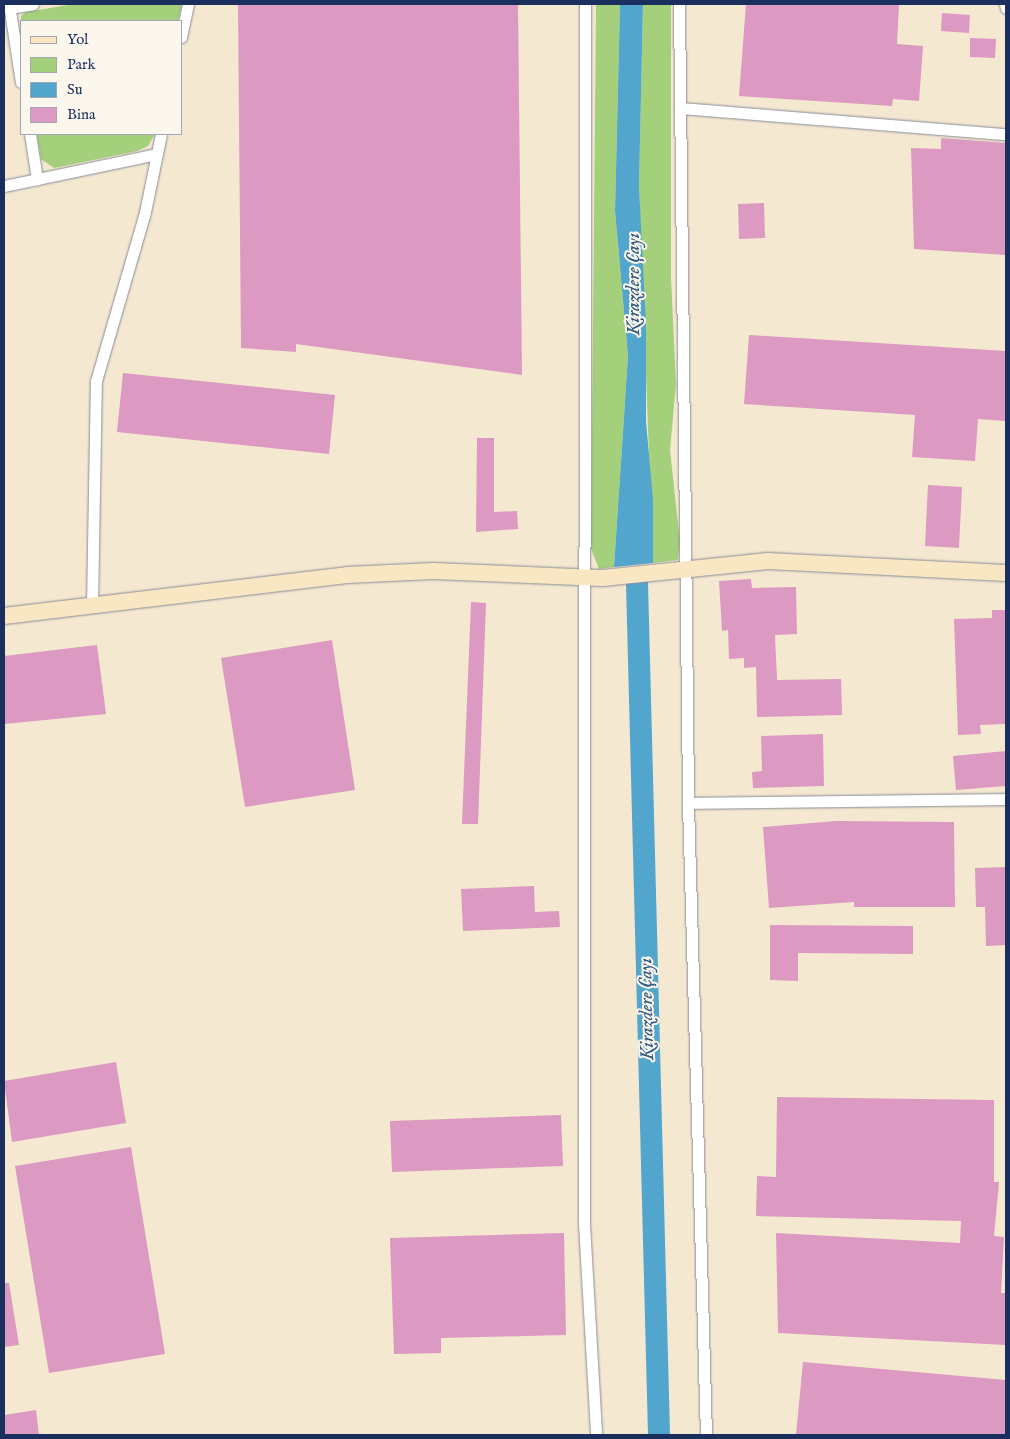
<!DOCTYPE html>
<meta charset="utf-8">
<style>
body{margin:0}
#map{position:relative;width:1010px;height:1439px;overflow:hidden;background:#f5e8d1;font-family:"IM FELL English",serif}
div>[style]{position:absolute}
.green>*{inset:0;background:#a4cf7b}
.water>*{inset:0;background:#52a5cd}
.river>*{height:22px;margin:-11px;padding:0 11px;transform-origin:11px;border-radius:11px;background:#52a5cd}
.building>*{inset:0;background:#dc99c1}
.roads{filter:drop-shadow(0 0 1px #888c98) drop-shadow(0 0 1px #888c98)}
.street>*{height:11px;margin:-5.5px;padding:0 5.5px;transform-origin:5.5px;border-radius:5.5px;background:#fff}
.secondary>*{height:16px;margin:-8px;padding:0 8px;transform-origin:8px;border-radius:8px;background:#f9e7c3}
span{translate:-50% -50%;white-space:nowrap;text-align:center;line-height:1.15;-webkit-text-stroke:4px #fbf7ec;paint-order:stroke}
.water-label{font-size:19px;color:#2e5885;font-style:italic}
.frame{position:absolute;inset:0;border:5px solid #1b2f5e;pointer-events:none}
.legend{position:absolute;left:20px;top:20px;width:162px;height:115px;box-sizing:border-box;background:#fbf7ec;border:1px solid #a1a7b3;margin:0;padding:6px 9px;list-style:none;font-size:15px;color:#1b2f5e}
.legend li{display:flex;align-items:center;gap:10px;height:25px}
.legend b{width:25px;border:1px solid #a1a7b3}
</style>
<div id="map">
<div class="green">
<i style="clip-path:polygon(74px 4px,182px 4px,178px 21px,21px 21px,21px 35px,21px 16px,26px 12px)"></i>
<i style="clip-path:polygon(596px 4px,620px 4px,615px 211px,628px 356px,614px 567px,599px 569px,591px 549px)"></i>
<i style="clip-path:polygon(643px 4px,671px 4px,671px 277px,676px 384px,670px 450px,680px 542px,678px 560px,653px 563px,639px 187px)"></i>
<i style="clip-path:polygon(37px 134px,155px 134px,148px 146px,137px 151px,54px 168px,41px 159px)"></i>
</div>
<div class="water">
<i style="clip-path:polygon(620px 4px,643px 4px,639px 187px,646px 324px,646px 421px,653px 500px,653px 563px,614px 567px,628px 356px,615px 211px)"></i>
</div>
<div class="river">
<i style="left:637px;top:583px;width:852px;rotate:88.52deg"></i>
</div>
<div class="building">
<i style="clip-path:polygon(238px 4px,518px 4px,522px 375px,296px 344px,296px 352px,241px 348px)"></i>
<i style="clip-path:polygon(746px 4px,899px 4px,897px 44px,923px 46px,919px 101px,893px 99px,892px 106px,739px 96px)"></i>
<i style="clip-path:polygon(942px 13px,970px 15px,969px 33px,941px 31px)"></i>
<i style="clip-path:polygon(970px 38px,996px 39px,995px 58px,970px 57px)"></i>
<i style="clip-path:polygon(941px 138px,1006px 143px,1006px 255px,914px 249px,911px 148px,941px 149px)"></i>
<i style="clip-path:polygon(764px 203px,765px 238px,739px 239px,738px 204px)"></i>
<i style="clip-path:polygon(749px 335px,1006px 351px,1006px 421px,978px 419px,975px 461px,912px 457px,915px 415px,744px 404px)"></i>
<i style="clip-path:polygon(123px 373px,335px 395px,329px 454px,117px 432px)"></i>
<i style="clip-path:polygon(477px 438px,494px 438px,494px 512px,517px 511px,518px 529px,476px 532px)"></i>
<i style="clip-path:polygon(928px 485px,962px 487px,959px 548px,925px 546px)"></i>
<i style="clip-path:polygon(751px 579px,752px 588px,796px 587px,797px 634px,775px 635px,777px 680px,841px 679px,842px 715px,757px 717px,756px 667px,744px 668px,744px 658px,729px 659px,728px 630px,722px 631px,719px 581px)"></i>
<i style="clip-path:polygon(471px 602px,486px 603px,478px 824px,462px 824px)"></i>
<i style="clip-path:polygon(992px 610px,1006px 610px,1006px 724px,980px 725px,981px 734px,958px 735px,954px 619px,992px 618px)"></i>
<i style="clip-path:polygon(332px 640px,355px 790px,245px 807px,221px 658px)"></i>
<i style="clip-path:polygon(97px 645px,106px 714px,4px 724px,4px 656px)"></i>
<i style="clip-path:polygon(823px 734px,824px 786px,753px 788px,752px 772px,762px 771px,761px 736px)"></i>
<i style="clip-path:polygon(1006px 751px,1006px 786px,956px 790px,953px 756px)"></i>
<i style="clip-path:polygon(836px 821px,954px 822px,955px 907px,854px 907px,854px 902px,769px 908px,763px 827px)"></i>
<i style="clip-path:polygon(1006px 867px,1006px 945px,986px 946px,985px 907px,976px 907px,975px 868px)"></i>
<i style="clip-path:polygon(534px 886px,535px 912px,559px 911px,560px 927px,463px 931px,461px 889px)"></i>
<i style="clip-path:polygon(770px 925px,913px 926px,913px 954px,798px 953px,798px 981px,770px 980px)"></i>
<i style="clip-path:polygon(116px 1062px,126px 1123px,12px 1142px,4px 1081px)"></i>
<i style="clip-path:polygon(777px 1097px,994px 1100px,994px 1182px,999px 1182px,994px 1236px,1004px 1237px,1001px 1293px,1006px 1293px,1006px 1345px,778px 1333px,776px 1233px,960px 1243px,961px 1221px,756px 1216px,757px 1176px,776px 1177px)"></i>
<i style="clip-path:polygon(561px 1115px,563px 1166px,392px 1172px,390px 1121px)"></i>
<i style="clip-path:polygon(131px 1147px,165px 1354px,49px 1373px,15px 1166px)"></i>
<i style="clip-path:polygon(564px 1233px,566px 1335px,441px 1338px,441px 1353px,394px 1354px,390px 1238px)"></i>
<i style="clip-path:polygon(4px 1283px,9px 1283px,19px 1345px,4px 1347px)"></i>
<i style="clip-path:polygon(803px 1362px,1006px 1380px,1006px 1435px,796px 1435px)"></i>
<i style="clip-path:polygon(36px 1410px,39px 1435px,4px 1435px,4px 1415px)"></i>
</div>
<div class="roads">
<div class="street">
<i style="left:9px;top:4px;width:79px;rotate:81.3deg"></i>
<i style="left:585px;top:4px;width:1220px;rotate:90.05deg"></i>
<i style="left:584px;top:1224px;width:211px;rotate:86.7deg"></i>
<i style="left:679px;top:4px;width:799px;rotate:89.35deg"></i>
<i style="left:688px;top:803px;width:632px;rotate:88.37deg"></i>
<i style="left:1005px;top:4px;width:4px;rotate:76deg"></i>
<i style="left:9px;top:8px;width:24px;rotate:-9deg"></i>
<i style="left:181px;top:37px;width:34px;rotate:-78deg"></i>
<i style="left:680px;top:108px;width:327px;rotate:4.6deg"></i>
<i style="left:30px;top:134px;width:46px;rotate:81.2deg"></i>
<i style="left:4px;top:186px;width:156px;rotate:-11.8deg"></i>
<i style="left:92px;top:605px;width:224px;rotate:-89deg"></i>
<i style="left:96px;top:381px;width:176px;rotate:-73.8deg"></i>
<i style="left:145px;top:212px;width:80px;rotate:-78.4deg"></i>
<i style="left:688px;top:803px;width:318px;rotate:-0.7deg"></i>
</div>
<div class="secondary">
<i style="left:4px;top:616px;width:345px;rotate:-6.8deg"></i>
<i style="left:347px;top:575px;width:86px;rotate:-2.7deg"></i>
<i style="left:433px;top:571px;width:170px;rotate:2.4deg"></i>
<i style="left:603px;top:578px;width:166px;rotate:-5.9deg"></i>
<i style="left:768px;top:561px;width:238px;rotate:2.9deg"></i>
</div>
</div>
<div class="water-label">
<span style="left:635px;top:284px;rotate:-90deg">Kirazdere Çayı</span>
<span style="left:648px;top:1009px;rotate:-91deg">Kirazdere Çayı</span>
</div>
<div class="frame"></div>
<ul class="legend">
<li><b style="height:6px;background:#f9e7c3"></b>Yol</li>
<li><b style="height:14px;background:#a4cf7b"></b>Park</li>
<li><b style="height:14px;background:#52a5cd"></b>Su</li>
<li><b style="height:14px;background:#dc99c1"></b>Bina</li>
</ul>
</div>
